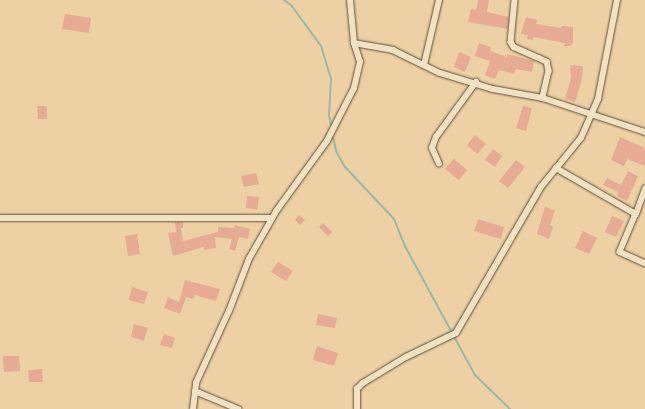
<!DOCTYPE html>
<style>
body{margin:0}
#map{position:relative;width:645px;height:409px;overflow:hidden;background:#edd1a4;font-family:"Libre Caslon Text",serif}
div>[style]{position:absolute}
.stream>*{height:2px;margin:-1px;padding:0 1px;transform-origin:1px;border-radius:1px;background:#99b7a9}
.building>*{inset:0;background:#e6ab92}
.roads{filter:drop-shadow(0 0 1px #5f4d3d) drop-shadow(0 0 1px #5f4d3d)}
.street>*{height:5.5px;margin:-2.75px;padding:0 2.75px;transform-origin:2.75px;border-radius:2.75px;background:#f3e1c4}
span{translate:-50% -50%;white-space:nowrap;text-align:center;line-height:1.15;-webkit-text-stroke:4px #f3e1c4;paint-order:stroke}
</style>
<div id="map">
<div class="stream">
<i style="left:284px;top:0;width:9px;rotate:36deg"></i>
<i style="left:291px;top:5px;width:51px;rotate:53.8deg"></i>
<i style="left:321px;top:46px;width:34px;rotate:73deg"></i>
<i style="left:331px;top:78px;width:38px;rotate:93deg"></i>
<i style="left:329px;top:116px;width:12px;rotate:76deg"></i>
<i style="left:332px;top:133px;width:18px;rotate:77deg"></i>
<i style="left:336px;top:151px;width:18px;rotate:61deg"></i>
<i style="left:345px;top:167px;width:71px;rotate:46.7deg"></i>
<i style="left:394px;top:219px;width:31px;rotate:68deg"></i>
<i style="left:406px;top:248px;width:145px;rotate:61.5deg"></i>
<i style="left:475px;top:375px;width:49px;rotate:44.2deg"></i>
</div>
<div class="building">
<i style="clip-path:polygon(478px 0,489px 0,487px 12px,509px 17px,508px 29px,468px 22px,471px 9px,476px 10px)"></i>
<i style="clip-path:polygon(65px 14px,91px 18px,89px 33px,62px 29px)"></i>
<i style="clip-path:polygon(526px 17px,537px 20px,536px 24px,561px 28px,561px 26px,573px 27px,573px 43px,570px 46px,564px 46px,565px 43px,533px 37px,533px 40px,527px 39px,528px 35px,521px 34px)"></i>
<i style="clip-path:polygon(479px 43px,491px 47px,490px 51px,507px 57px,507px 54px,534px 61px,532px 72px,516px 69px,514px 74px,499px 70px,495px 79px,485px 75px,490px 61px,475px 56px)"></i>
<i style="clip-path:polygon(459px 52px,471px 57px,465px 72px,454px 67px)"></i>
<i style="clip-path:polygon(570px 65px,583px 66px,582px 79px,575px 102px,565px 99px,571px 78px)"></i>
<i style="clip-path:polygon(37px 106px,47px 106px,47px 119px,38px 119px)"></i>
<i style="clip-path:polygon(523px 106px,532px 108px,526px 131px,516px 128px)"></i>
<i style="clip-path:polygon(475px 135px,486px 144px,477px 154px,467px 145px)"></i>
<i style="clip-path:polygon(620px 137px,645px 148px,645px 166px,627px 159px,624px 166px,611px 160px)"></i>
<i style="clip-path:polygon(493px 149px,502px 156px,495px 167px,485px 160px)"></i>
<i style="clip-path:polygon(454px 159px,467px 170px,459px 180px,445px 169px)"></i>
<i style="clip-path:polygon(516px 160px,525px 167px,508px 188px,499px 181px)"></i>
<i style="clip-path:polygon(628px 171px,638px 176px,627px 201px,617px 196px,618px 192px,603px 185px,607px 178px,621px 185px)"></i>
<i style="clip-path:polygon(256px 173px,259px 184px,244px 187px,241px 176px)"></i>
<i style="clip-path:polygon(247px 196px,259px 197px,257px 210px,246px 208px)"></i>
<i style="clip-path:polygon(545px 207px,555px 210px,550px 225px,553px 227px,549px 239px,537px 234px)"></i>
<i style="clip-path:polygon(299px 215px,305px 220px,300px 225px,295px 220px)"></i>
<i style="clip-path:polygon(612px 216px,624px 221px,616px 237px,605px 232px)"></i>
<i style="clip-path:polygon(478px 219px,504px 227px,501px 239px,474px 231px)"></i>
<i style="clip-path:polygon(175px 222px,183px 222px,183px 228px,181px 228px,183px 241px,218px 232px,218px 227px,234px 228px,235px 225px,250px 229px,248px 239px,239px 237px,235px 251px,229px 249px,232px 239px,215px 237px,216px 248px,204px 250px,204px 247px,173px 256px,168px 233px,176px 232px)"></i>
<i style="clip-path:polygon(323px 223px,332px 232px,328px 236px,319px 227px)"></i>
<i style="clip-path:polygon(583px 231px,597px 238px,589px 254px,575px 248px)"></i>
<i style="clip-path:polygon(137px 234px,140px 254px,128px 256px,125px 236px)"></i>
<i style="clip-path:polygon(278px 262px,293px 271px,286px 281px,271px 272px)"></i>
<i style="clip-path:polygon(185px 280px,220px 289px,216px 301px,195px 295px,193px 299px,186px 297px,180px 314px,164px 308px,168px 297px,179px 302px)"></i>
<i style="clip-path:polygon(132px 287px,148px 292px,144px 304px,129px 300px)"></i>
<i style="clip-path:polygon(318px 314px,337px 318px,335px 328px,316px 325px)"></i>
<i style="clip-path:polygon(134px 324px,148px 328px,144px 341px,131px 337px)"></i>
<i style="clip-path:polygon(164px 334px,175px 338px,172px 348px,160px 345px)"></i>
<i style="clip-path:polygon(317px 346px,338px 353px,334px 366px,313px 360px)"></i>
<i style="clip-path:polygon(3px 356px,19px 356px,20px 371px,4px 372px)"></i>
<i style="clip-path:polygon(42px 369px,43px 382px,29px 382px,28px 370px)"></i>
</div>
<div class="roads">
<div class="street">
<i style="left:515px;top:0;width:42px;rotate:95.4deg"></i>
<i style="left:511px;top:42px;width:6px;rotate:59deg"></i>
<i style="left:514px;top:47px;width:36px;rotate:24deg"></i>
<i style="left:547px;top:62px;width:9px;rotate:77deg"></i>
<i style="left:549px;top:71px;width:28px;rotate:103deg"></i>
<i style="left:354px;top:43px;width:40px;rotate:10deg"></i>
<i style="left:393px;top:50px;width:52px;rotate:26.1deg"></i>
<i style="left:440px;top:73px;width:55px;rotate:16.8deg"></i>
<i style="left:493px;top:89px;width:51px;rotate:10.2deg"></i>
<i style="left:543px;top:98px;width:108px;rotate:18.4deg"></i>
<i style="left:424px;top:65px;width:67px;rotate:-77deg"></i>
<i style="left:439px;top:164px;width:17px;rotate:-114deg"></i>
<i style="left:432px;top:148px;width:12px;rotate:-70deg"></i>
<i style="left:436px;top:137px;width:68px;rotate:-54deg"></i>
<i style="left:556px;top:168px;width:92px;rotate:29.9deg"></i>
<i style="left:636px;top:214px;width:41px;rotate:112.8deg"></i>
<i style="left:620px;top:252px;width:27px;rotate:24deg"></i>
<i style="left:636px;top:214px;width:27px;rotate:-70deg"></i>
<i style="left:0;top:218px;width:272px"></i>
<i style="left:195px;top:391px;width:47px;rotate:22.7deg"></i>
<i style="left:193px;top:409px;width:26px;rotate:-83deg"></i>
<i style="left:196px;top:383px;width:79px;rotate:-65.4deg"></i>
<i style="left:229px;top:311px;width:56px;rotate:-69deg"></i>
<i style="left:249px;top:259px;width:56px;rotate:-60.3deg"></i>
<i style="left:277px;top:210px;width:85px;rotate:-54.1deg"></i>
<i style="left:327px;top:141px;width:59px;rotate:-63deg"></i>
<i style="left:354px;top:88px;width:27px;rotate:-77deg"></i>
<i style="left:360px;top:62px;width:20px;rotate:-108deg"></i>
<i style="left:354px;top:43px;width:43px;rotate:-95.3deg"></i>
<i style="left:357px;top:409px;width:20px;rotate:-90deg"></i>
<i style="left:357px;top:389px;width:8px;rotate:-45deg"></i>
<i style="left:363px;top:383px;width:50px;rotate:-31.2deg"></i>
<i style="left:406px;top:357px;width:55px;rotate:-25.6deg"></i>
<i style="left:456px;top:333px;width:169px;rotate:-59.8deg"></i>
<i style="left:541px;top:187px;width:63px;rotate:-50.8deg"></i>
<i style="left:581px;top:138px;width:43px;rotate:-66.4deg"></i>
<i style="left:598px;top:99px;width:101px;rotate:-79.1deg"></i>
</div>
</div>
</div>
